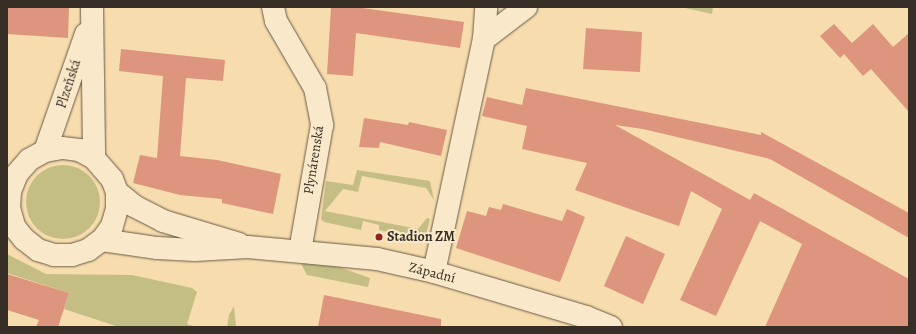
<!DOCTYPE html>
<meta charset="utf-8">
<style>
body{margin:0}
#map{position:relative;width:916px;height:334px;overflow:hidden;background:#f7dcad;font-family:Alegreya,serif}
div>[style]{position:absolute}
.green>*{inset:0;background:#c5be84}
.round{border-radius:50%}
.building>*{inset:0;background:#dd957e}
.roads{filter:drop-shadow(0 0 1px #675a47) drop-shadow(0 0 1px #675a47)}
.minor>*{height:22px;margin:-11px;padding:0 11px;transform-origin:11px;border-radius:11px;background:#fae8ca}
.dots>*{width:11px;height:11px;translate:-50% -50%;box-sizing:border-box;border:2px solid #fae8ca;border-radius:50%}
span{translate:-50% -50%;white-space:nowrap;text-align:center;line-height:1.15;-webkit-text-stroke:4px #fae8ca;paint-order:stroke}
.street-label{font-size:14px;color:#372f25}
.poi-label{font-size:14px;color:#372f25;font-weight:700}
.left{translate:0 -50%;text-align:left}
.frame{position:absolute;inset:0;border:8px solid #372f25;pointer-events:none}
</style>
<div id="map">
<div class="green">
<i style="clip-path:polygon(681px 7px,713px 7px,712px 14px)"></i>
<i class="round" style="left:26px;top:165px;width:74px;height:74px"></i>
<i style="clip-path:polygon(357px 170px,430px 181px,434px 200px,426px 188px,362px 176px,358px 192px,343px 189px,325px 211px,418px 229px,427px 218px,430px 219px,425px 238px,421px 240px,379px 230px,379px 225px,363px 221px,361px 230px,324px 222px,321px 219px,326px 181px,353px 185px)"></i>
<i style="clip-path:polygon(7px 254px,46px 274px,132px 275px,192px 288px,197px 292px,187px 324px,196px 327px,119px 327px,64px 309px,69px 293px,7px 273px)"></i>
<i style="clip-path:polygon(300px 262px,336px 266px,370px 278px,368px 287px,307px 275px)"></i>
<i style="clip-path:polygon(234px 306px,236px 327px,227px 327px,229px 315px)"></i>
</div>
<div class="building">
<i style="clip-path:polygon(7px 7px,69px 7px,68px 38px,7px 34px)"></i>
<i style="clip-path:polygon(331px 7px,355px 7px,464px 22px,460px 48px,356px 33px,353px 76px,327px 74px)"></i>
<i style="clip-path:polygon(834px 24px,852px 43px,873px 24px,893px 47px,909px 33px,909px 112px,871px 69px,863px 76px,844px 54px,840px 58px,820px 36px)"></i>
<i style="clip-path:polygon(586px 28px,642px 32px,640px 72px,583px 69px)"></i>
<i style="clip-path:polygon(121px 49px,225px 60px,223px 81px,186px 78px,180px 156px,217px 160px,281px 174px,273px 214px,222px 203px,222px 199px,180px 195px,133px 183px,140px 155px,157px 158px,163px 76px,119px 71px)"></i>
<i style="clip-path:polygon(526px 88px,761px 135px,761px 132px,909px 213px,909px 238px,770px 159px,643px 129px,615px 125px,750px 200px,754px 193px,909px 279px,909px 327px,765px 327px,802px 244px,760px 221px,716px 316px,680px 300px,722px 209px,691px 191px,679px 226px,575px 190px,587px 163px,522px 149px,527px 126px,482px 116px,487px 97px,522px 105px)"></i>
<i style="clip-path:polygon(364px 118px,408px 125px,409px 122px,447px 130px,441px 156px,380px 142px,379px 148px,359px 147px)"></i>
<i style="clip-path:polygon(503px 204px,562px 221px,567px 209px,585px 217px,560px 282px,456px 248px,467px 211px,486px 216px,489px 207px,501px 210px)"></i>
<i style="clip-path:polygon(626px 236px,665px 254px,643px 304px,604px 286px)"></i>
<i style="clip-path:polygon(7px 274px,69px 293px,58px 327px,36px 327px,39px 320px,7px 310px)"></i>
<i style="clip-path:polygon(324px 295px,441px 319px,441px 327px,318px 327px)"></i>
</div>
<div class="roads">
<div class="minor">
<i style="left:92px;top:7px;width:151px;rotate:89.2deg"></i>
<i style="left:273px;top:7px;width:14px;rotate:78deg"></i>
<i style="left:276px;top:21px;width:78px;rotate:59.8deg"></i>
<i style="left:315px;top:88px;width:38px;rotate:79deg"></i>
<i style="left:322px;top:125px;width:128px;rotate:99.9deg"></i>
<i style="left:484px;top:39px;width:53px;rotate:-37.3deg"></i>
<i style="left:45px;top:151px;width:124px;rotate:-70.7deg"></i>
<i style="left:117px;top:192px;width:22px;rotate:39deg"></i>
<i style="left:134px;top:206px;width:33px;rotate:27deg"></i>
<i style="left:163px;top:221px;width:79px;rotate:16.8deg"></i>
<i style="left:7px;top:218px;width:27px;rotate:51deg"></i>
<i style="left:24px;top:239px;width:18px;rotate:38deg"></i>
<i style="left:38px;top:250px;width:17px;rotate:17deg"></i>
<i style="left:54px;top:255px;width:18px"></i>
<i style="left:72px;top:255px;width:17px;rotate:-17deg"></i>
<i style="left:88px;top:250px;width:17px;rotate:-36deg"></i>
<i style="left:102px;top:240px;width:17px;rotate:-54deg"></i>
<i style="left:112px;top:226px;width:18px;rotate:-74deg"></i>
<i style="left:117px;top:209px;width:17px;rotate:-90deg"></i>
<i style="left:117px;top:192px;width:14px;rotate:-111deg"></i>
<i style="left:112px;top:179px;width:28px;rotate:-131deg"></i>
<i style="left:94px;top:158px;width:17px;rotate:-152deg"></i>
<i style="left:79px;top:150px;width:17px;rotate:-173deg"></i>
<i style="left:62px;top:148px;width:17px;rotate:170deg"></i>
<i style="left:45px;top:151px;width:18px;rotate:151deg"></i>
<i style="left:29px;top:160px;width:18px;rotate:131deg"></i>
<i style="left:17px;top:174px;width:18px;rotate:112deg"></i>
<i style="left:10px;top:191px;width:17px;rotate:93deg"></i>
<i style="left:9px;top:208px;width:18px;rotate:74deg"></i>
<i style="left:102px;top:240px;width:56px;rotate:8.3deg"></i>
<i style="left:157px;top:248px;width:38px;rotate:3deg"></i>
<i style="left:195px;top:250px;width:53px;rotate:-3.2deg"></i>
<i style="left:248px;top:247px;width:130px;rotate:5.3deg"></i>
<i style="left:377px;top:259px;width:58px;rotate:12.8deg"></i>
<i style="left:434px;top:272px;width:159px;rotate:16.5deg"></i>
<i style="left:586px;top:317px;width:27px;rotate:22deg"></i>
<i style="left:434px;top:272px;width:238px;rotate:-77.9deg"></i>
<i style="left:484px;top:39px;width:32px;rotate:-86deg"></i>
</div>
</div>
<div class="dots">
<i style="left:379px;top:237px;background:#8f2418"></i>
</div>
<div class="street-label">
<span style="left:69px;top:84px;rotate:-72deg">Plzeňská</span>
<span style="left:314px;top:160px;rotate:-81deg">Plynárenská</span>
<span style="left:432px;top:273px;rotate:14deg">Západní</span>
</div>
<div class="poi-label">
<span class="left" style="left:387px;top:237px">Stadion ZM</span>
</div>
<div class="frame"></div>
</div>
